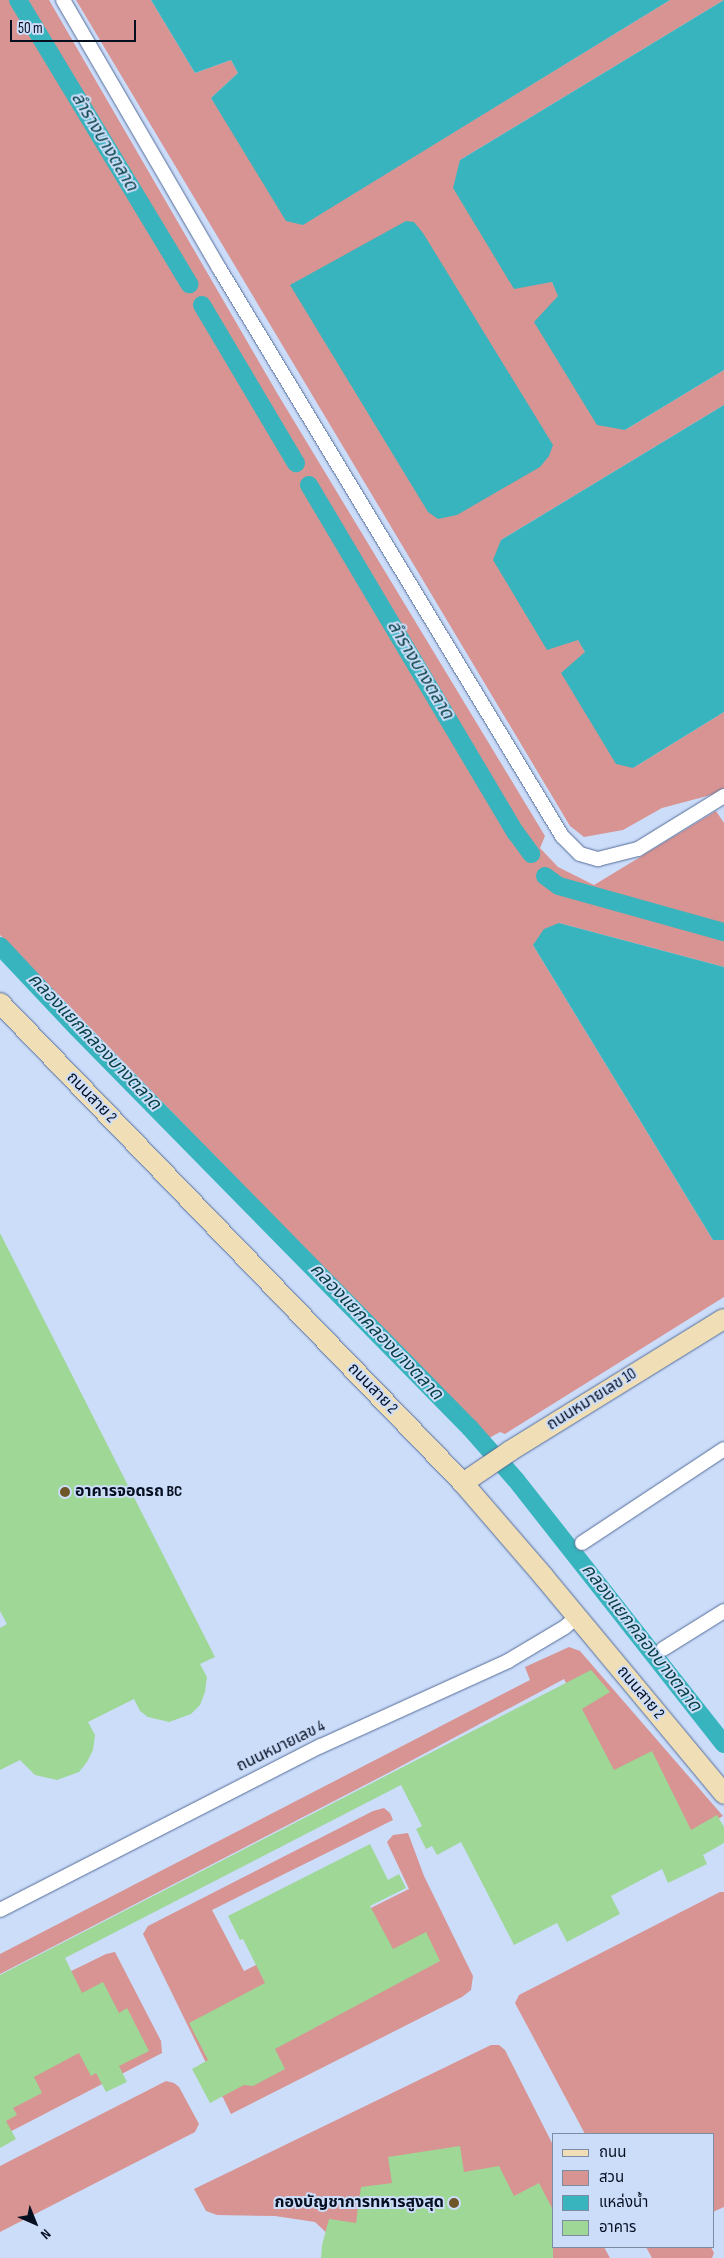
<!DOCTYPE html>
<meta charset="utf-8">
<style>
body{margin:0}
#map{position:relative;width:724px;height:2258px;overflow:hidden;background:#ccddfa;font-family:"Sofia Sans Condensed","Noto Sans Thai",sans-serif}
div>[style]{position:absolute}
.green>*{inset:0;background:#d89492}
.water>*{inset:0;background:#37b4bd}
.canal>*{height:18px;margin:-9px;padding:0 9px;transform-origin:9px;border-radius:9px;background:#37b4bd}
.building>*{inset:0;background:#9ed796}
.roads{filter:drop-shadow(0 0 1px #546c97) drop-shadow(0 0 1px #546c97)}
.street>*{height:14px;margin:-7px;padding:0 7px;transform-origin:7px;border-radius:7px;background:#fff}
.secondary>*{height:20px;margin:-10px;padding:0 10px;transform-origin:10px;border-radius:10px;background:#f0dfb6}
.dots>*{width:14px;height:14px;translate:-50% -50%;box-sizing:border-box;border:2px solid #ccddfa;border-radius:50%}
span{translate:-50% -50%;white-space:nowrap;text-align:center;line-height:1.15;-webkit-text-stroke:4px #ccddfa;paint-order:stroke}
.street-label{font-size:16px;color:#060f20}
.poi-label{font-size:16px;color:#060f20;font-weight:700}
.left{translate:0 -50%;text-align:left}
.right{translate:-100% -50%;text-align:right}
.water-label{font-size:18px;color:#074144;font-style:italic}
.legend{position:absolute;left:552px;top:2133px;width:162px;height:115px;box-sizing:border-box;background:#ccddfa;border:1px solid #7d8ba3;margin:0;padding:6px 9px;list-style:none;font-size:15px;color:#060f20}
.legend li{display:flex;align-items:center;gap:10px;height:25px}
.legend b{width:25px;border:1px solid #7d8ba3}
.north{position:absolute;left:10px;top:2198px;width:50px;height:50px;-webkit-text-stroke:4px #ccddfa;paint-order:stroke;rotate:136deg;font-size:14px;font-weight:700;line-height:20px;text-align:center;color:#060f20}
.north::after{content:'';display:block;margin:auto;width:18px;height:22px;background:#060f20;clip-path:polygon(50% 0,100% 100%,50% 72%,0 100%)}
.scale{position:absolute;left:10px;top:20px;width:126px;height:22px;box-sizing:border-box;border:2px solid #060f20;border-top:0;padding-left:6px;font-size:15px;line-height:18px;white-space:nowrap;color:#060f20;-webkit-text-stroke:4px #ccddfa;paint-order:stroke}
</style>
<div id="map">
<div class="green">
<i style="clip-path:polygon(0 0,49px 0,277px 393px,545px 836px,540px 848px,558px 867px,594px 885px,716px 811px,724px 823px,724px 967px,559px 923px,533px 945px,713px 1240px,724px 1240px,724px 1297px,505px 1434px,500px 1432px,489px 1438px,0 935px)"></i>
<i style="clip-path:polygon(76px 0,151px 0,195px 73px,231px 60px,238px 73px,211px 98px,302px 225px,670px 0,724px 0,460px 160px,552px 282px,625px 430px,724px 370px,724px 405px,501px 540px,547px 649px,578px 639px,585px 652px,633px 768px,724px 712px,724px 788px,711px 795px,662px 808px,623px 830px,584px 837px,570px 826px)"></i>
<i style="clip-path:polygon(569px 1647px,580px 1651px,723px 1816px,687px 1836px,612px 1774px,564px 1679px,390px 1772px,0 1974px,0 1954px,530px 1680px,525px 1667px)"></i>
<i style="clip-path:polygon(384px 1808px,390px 1813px,393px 1820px,212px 1910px,244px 1971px,409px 1889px,387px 1842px,393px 1835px,408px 1833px,424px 1876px,473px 1976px,471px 1990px,462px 1997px,231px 2114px,143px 1934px,148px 1926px,373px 1811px)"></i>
<i style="clip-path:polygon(720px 1892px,724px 1892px,724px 2207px,713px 2212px,713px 2134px,585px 2134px,515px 2003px,519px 1995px)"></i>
<i style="clip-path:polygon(115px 1952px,161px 2041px,162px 2053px,0 2137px,0 2006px,106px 1954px)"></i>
<i style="clip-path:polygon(491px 2045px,499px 2045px,505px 2050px,553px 2145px,553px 2247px,604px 2247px,610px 2258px,353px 2258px,315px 2222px,275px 2216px,217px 2215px,206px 2211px,194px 2189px)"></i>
<i style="clip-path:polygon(166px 2081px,174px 2083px,179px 2087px,199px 2124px,195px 2132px,0 2232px,0 2166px)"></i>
<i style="clip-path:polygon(646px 2247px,711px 2247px,714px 2253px,712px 2258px,652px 2258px)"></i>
</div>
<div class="water">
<i style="clip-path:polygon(151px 0,670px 0,303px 225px,286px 221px,211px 98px,238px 73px,231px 60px,195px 73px)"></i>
<i style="clip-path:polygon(724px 0,724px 370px,625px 430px,597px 425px,534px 322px,558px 296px,552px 282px,514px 289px,453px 188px,460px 160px)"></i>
<i style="clip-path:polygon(406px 221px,414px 222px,423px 233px,553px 445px,549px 456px,540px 467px,457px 515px,438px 519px,428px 512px,290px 285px)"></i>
<i style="clip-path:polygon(724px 405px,724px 712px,633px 768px,616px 764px,561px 673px,585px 652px,578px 640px,547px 650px,493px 560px,501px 540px)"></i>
<i style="clip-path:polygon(559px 923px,724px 967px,724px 1240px,713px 1240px,533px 945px,544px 929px)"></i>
</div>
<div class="canal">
<i style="left:18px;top:0;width:332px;rotate:58.9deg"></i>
<i style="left:202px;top:305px;width:184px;rotate:59.3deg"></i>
<i style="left:309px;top:485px;width:405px;rotate:59.3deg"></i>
<i style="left:516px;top:833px;width:26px;rotate:54deg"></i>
<i style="left:545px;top:876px;width:17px;rotate:36deg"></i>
<i style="left:559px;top:886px;width:171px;rotate:15.6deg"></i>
<i style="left:0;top:946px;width:112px;rotate:46.8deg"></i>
<i style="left:77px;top:1028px;width:561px;rotate:45.51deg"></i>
<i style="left:470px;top:1428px;width:69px;rotate:48.5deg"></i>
<i style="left:516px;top:1480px;width:336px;rotate:51.8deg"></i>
</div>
<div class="building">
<i style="clip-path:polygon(0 1233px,215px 1657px,200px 1664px,207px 1677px,205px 1692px,200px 1705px,191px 1714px,169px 1722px,148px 1717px,140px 1711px,134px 1699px,88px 1722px,95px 1735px,93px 1750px,87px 1762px,79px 1772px,57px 1780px,35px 1775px,20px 1760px,0 1770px,0 1628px,7px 1624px,0 1611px)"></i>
<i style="clip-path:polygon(591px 1670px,610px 1692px,582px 1709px,614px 1770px,652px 1751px,691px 1830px,717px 1815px,724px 1827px,724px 1843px,703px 1855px,707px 1864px,668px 1883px,662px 1869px,611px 1896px,620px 1914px,567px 1942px,557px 1923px,514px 1945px,461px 1842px,437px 1855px,432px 1846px,426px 1849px,416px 1829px,422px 1826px,401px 1785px,65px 1958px,82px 1993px,103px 1982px,119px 2013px,127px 2008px,149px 2051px,119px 2066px,127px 2082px,106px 2092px,96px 2073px,91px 2076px,79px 2053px,34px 2077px,42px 2093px,13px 2108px,17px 2115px,6px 2121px,16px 2139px,0 2148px,0 1975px)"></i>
<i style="clip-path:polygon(370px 1844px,388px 1880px,399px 1874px,406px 1888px,370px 1906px,393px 1949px,426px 1932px,440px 1961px,275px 2049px,285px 2069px,253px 2086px,244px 2085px,210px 2103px,192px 2069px,208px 2060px,189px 2023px,265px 1983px,243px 1939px,240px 1940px,228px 1916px)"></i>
<i style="clip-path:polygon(460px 2146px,464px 2172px,499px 2166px,514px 2196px,539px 2183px,553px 2210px,553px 2258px,321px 2258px,322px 2245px,329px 2219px,356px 2223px,361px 2187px,392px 2183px,388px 2157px)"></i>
</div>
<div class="roads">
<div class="street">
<i style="left:63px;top:0;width:310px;rotate:59.8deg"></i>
<i style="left:219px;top:268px;width:664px;rotate:58.87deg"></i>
<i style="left:562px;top:836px;width:25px;rotate:45deg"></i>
<i style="left:580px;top:854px;width:19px;rotate:16deg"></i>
<i style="left:598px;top:859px;width:41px;rotate:-14deg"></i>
<i style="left:638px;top:849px;width:101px;rotate:-31.6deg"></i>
<i style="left:582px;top:1543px;width:170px;rotate:-33.5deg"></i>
<i style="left:663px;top:1649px;width:72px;rotate:-31.9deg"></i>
<i style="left:0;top:1910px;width:360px;rotate:-27.1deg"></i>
<i style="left:321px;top:1746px;width:205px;rotate:-24.4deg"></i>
<i style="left:508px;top:1661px;width:66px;rotate:-30.8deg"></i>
<i style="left:565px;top:1627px;width:16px;rotate:-40deg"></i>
</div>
<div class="secondary">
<i style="left:0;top:1003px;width:667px;rotate:46.03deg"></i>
<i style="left:463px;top:1483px;width:124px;rotate:49.2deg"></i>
<i style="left:544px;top:1577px;width:282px;rotate:50.3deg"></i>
<i style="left:463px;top:1483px;width:57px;rotate:-34.2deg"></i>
<i style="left:510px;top:1451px;width:251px;rotate:-31.7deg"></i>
</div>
</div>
<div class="dots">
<i style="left:65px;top:1492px;background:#6f5627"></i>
<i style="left:454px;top:2203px;background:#6f5627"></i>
</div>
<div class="street-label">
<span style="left:91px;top:1098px;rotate:46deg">ถนนสาย 2</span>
<span style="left:372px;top:1389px;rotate:46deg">ถนนสาย 2</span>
<span style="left:592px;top:1400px;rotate:-32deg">ถนนหมายเลข 10</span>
<span style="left:640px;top:1693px;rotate:50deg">ถนนสาย 2</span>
<span style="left:281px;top:1747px;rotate:-26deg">ถนนหมายเลข 4</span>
</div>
<div class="poi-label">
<span class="left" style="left:75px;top:1492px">อาคารจอดรถ BC</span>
<span class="right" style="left:444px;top:2203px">กองบัญชาการทหารสูงสุด</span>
</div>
<div class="water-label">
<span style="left:104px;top:142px;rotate:59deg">ลำรางบางตลาด</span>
<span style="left:420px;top:670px;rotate:59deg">ลำรางบางตลาด</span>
<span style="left:94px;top:1042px;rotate:46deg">คลองแยกคลองบางตลาด</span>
<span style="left:376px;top:1332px;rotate:46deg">คลองแยกคลองบางตลาด</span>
<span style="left:641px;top:1638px;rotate:52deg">คลองแยกคลองบางตลาด</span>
</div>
<ul class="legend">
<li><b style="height:6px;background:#f0dfb6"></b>ถนน</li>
<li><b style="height:14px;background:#d89492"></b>สวน</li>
<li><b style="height:14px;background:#37b4bd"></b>แหล่งน้ำ</li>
<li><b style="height:14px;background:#9ed796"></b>อาคาร</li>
</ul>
<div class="north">N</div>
<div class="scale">50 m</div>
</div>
